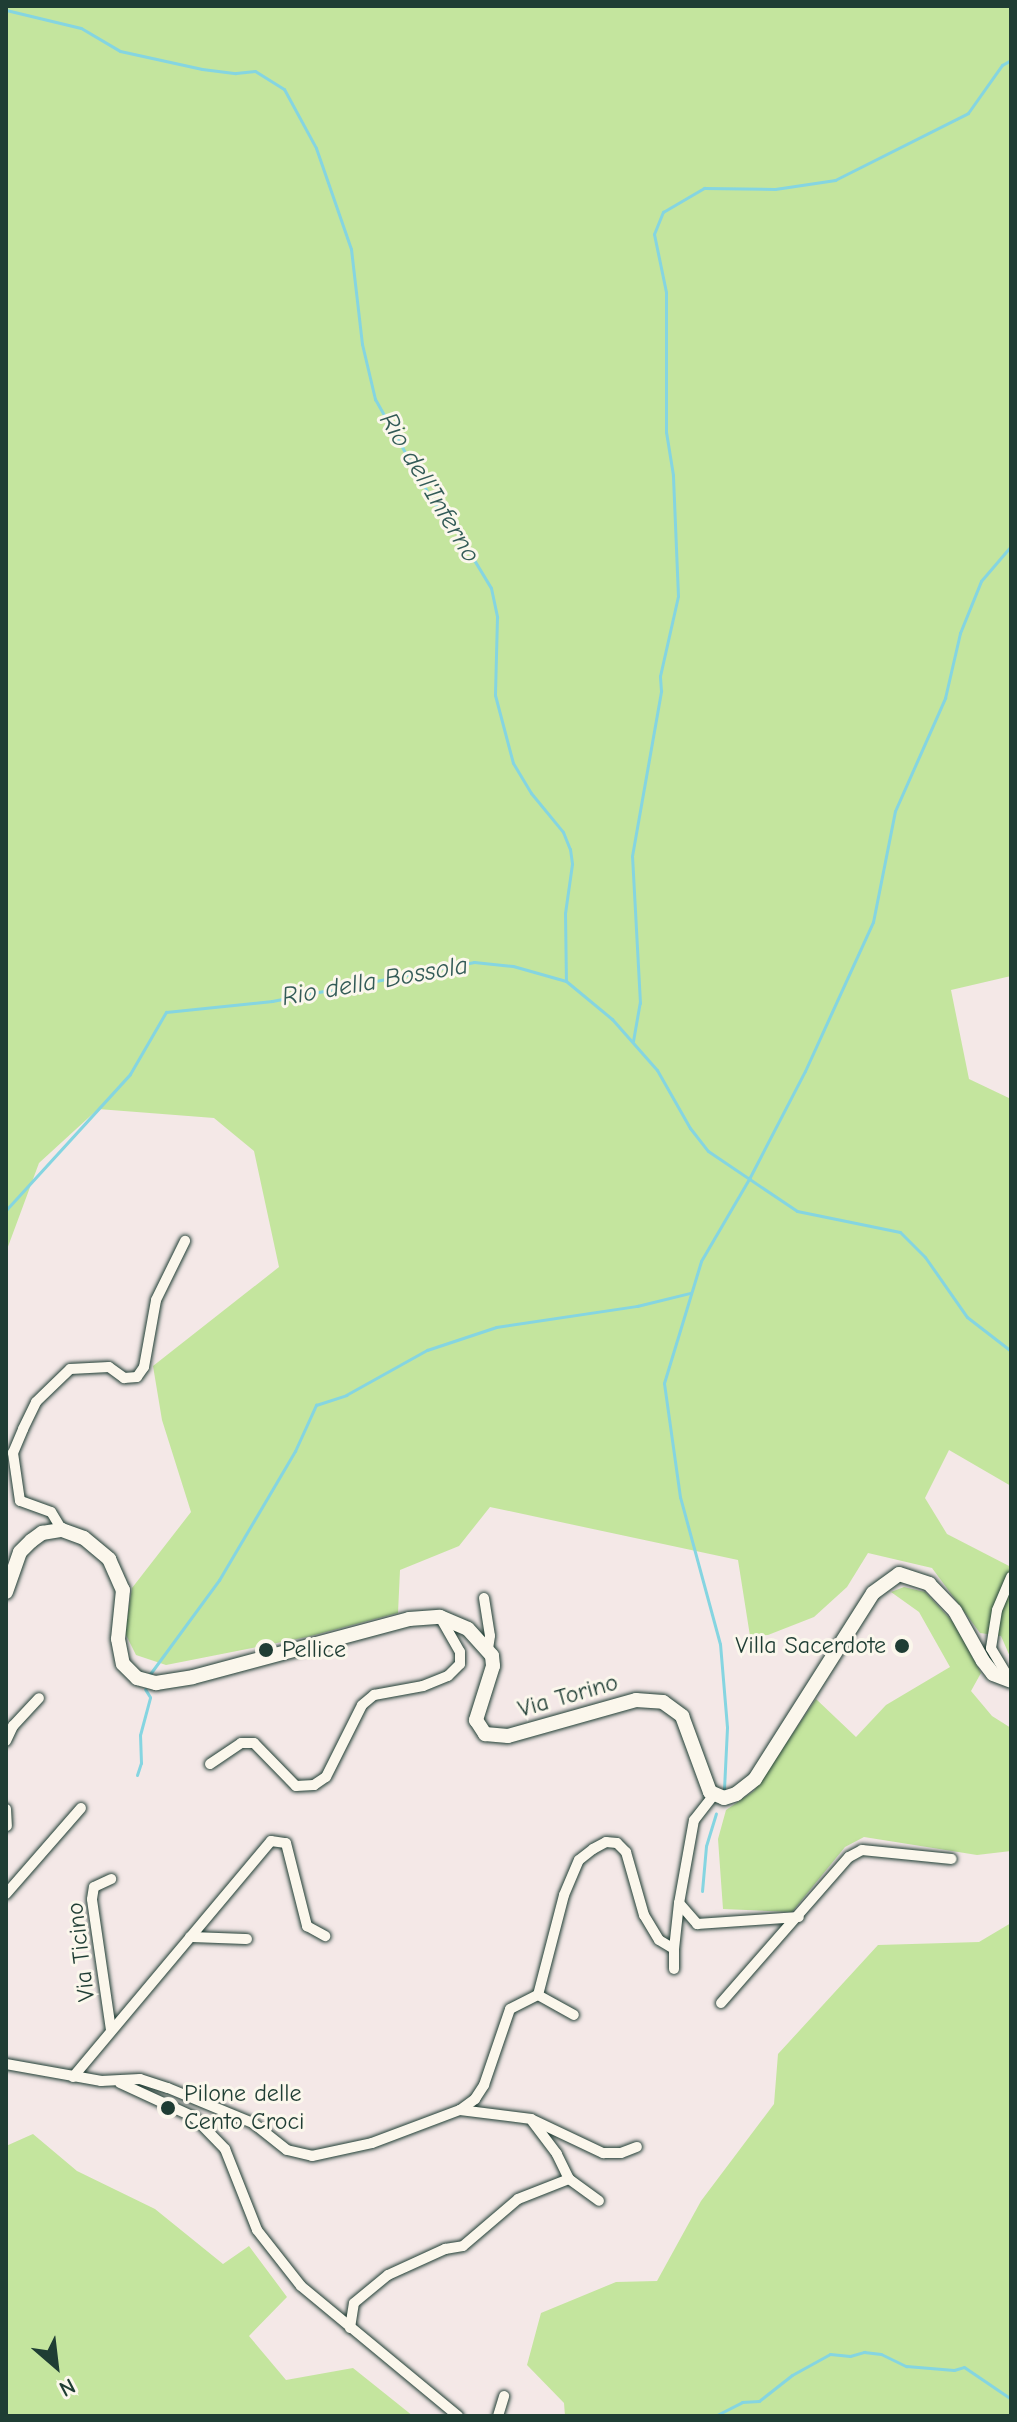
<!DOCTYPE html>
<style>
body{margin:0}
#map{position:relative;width:1017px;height:2422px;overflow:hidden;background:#f4e8e7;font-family:"Comic Neue",sans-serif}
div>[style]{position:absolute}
.green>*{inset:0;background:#c4e59e}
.stream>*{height:3px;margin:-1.5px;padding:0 1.5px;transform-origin:1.5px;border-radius:1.5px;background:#85d5e1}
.roads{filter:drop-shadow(0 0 2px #1f3d34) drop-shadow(0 0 2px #1f3d34)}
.minor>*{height:10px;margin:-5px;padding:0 5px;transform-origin:5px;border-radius:5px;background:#fbf7ec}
.secondary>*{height:14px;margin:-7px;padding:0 7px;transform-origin:7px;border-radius:7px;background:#fbf7ec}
.dots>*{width:22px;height:22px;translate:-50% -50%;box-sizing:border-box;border:4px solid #fbf7ec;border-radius:50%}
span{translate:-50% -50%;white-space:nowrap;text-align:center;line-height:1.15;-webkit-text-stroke:6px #fbf7ec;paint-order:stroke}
.poi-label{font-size:24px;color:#1f3d34}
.right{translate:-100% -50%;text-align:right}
.left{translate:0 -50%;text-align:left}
.street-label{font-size:24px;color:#1f3d34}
.water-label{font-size:26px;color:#335b57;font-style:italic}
.frame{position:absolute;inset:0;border:8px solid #1f3d34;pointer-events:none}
.north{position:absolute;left:16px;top:2326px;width:80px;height:80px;-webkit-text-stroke:6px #fbf7ec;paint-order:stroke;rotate:152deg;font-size:22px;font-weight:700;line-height:32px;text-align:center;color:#1f3d34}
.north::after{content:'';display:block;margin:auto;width:28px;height:36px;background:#1f3d34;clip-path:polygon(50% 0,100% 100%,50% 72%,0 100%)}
</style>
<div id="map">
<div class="green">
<i style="clip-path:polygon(6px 6px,1011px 6px,1011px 976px,951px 990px,969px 1079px,1011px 1099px,1011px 1486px,949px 1450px,925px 1498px,947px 1534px,1011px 1567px,1011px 1659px,1001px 1636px,980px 1633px,932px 1568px,868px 1553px,847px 1587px,814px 1617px,768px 1635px,750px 1636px,738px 1560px,490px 1507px,459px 1546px,400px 1570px,398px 1613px,307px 1637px,166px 1665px,136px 1655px,125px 1633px,132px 1588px,191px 1512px,162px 1420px,153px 1366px,279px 1267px,254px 1151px,214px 1118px,98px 1109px,39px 1163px,6px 1252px)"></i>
<i style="clip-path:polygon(904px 1587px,925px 1592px,954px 1623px,981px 1673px,971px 1691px,992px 1716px,1011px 1728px,1011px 1851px,977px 1855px,864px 1837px,845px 1847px,792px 1912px,723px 1909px,718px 1839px,726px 1810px,754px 1791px,816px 1699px,856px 1737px,886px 1705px,950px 1667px,919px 1612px,891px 1592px)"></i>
<i style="clip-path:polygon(1011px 1923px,1011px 2416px,565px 2416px,564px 2403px,527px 2365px,541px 2313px,616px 2282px,657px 2281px,701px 2201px,774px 2104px,778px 2054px,878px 1945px,979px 1942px)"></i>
<i style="clip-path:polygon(33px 2134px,77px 2171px,155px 2209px,223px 2264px,249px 2246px,287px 2297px,249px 2336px,286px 2380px,353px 2368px,413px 2416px,6px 2416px,6px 2146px)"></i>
</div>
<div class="stream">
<i style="left:6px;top:10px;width:77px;rotate:13.5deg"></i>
<i style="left:81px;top:28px;width:45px;rotate:30.5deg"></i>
<i style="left:120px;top:51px;width:84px;rotate:12.4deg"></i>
<i style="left:202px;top:69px;width:34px;rotate:7deg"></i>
<i style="left:236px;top:73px;width:19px;rotate:-6deg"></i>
<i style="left:255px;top:71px;width:34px;rotate:32deg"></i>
<i style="left:284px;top:89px;width:67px;rotate:61.5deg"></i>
<i style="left:316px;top:148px;width:107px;rotate:70.9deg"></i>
<i style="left:351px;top:249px;width:96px;rotate:83.4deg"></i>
<i style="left:362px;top:344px;width:57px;rotate:76.7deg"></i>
<i style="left:375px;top:399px;width:118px;rotate:60.6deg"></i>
<i style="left:433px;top:502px;width:25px;rotate:47deg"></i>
<i style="left:450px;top:520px;width:79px;rotate:58.9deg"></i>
<i style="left:491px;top:588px;width:30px;rotate:78deg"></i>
<i style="left:497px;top:617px;width:78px;rotate:91.5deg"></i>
<i style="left:495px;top:695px;width:70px;rotate:75.2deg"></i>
<i style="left:513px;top:763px;width:35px;rotate:59deg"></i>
<i style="left:531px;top:793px;width:50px;rotate:50.6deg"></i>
<i style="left:563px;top:832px;width:18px;rotate:68deg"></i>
<i style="left:570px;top:849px;width:15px;rotate:82deg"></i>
<i style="left:572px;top:864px;width:49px;rotate:98.1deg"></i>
<i style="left:565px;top:913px;width:68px;rotate:89.2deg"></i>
<i style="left:633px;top:1041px;width:39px;rotate:-80deg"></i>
<i style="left:640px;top:1003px;width:147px;rotate:-93.1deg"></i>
<i style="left:632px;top:856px;width:168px;rotate:-80deg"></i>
<i style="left:661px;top:691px;width:15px;rotate:-94deg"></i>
<i style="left:660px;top:676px;width:82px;rotate:-77.3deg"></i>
<i style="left:678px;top:596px;width:121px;rotate:-92.4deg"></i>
<i style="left:673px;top:475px;width:44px;rotate:-99.2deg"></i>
<i style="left:666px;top:432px;width:140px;rotate:-90deg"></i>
<i style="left:666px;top:292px;width:59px;rotate:-101.7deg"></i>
<i style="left:654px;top:234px;width:24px;rotate:-68deg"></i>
<i style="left:663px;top:212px;width:48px;rotate:-30.3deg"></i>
<i style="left:704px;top:188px;width:71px;rotate:0.8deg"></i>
<i style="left:775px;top:189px;width:61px;rotate:-8.5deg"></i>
<i style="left:835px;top:180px;width:149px;rotate:-26.7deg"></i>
<i style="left:968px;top:113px;width:59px;rotate:-54.7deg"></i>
<i style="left:1002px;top:65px;width:10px;rotate:-29deg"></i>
<i style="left:6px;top:1210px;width:184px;rotate:-47.6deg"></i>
<i style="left:130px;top:1074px;width:72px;rotate:-59.9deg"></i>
<i style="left:166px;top:1012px;width:107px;rotate:-5.9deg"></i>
<i style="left:272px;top:1001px;width:206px;rotate:-10.9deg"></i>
<i style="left:474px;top:962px;width:39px;rotate:6deg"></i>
<i style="left:513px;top:966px;width:55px;rotate:15.8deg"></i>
<i style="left:566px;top:981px;width:60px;rotate:39.6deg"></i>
<i style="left:612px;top:1019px;width:68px;rotate:48.6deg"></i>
<i style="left:657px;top:1070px;width:67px;rotate:60.4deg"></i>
<i style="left:690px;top:1128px;width:29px;rotate:52deg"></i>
<i style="left:708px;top:1151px;width:107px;rotate:34deg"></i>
<i style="left:797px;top:1211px;width:105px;rotate:11.5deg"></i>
<i style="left:900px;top:1232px;width:35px;rotate:45deg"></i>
<i style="left:925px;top:1257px;width:73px;rotate:55deg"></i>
<i style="left:967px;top:1317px;width:56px;rotate:37.7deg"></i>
<i style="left:150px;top:1674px;width:117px;rotate:-53.7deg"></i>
<i style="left:219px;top:1580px;width:150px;rotate:-59.5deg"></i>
<i style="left:295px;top:1451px;width:51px;rotate:-65.5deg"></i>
<i style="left:316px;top:1405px;width:32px;rotate:-18deg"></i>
<i style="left:346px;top:1395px;width:93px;rotate:-29.1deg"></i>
<i style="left:427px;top:1350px;width:73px;rotate:-18.4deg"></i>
<i style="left:496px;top:1327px;width:143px;rotate:-8.5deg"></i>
<i style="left:637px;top:1306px;width:55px;rotate:-13.8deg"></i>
<i style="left:137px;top:1775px;width:13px;rotate:-72deg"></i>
<i style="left:141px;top:1763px;width:28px;rotate:-92deg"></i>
<i style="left:140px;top:1735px;width:39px;rotate:-75deg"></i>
<i style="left:150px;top:1697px;width:9px;rotate:-122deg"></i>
<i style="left:724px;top:1789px;width:62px;rotate:-87.2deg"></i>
<i style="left:727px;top:1727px;width:83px;rotate:-94.8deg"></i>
<i style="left:720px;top:1644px;width:152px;rotate:-105.2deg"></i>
<i style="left:680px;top:1497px;width:115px;rotate:-98deg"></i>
<i style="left:664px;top:1383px;width:127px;rotate:-73.1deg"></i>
<i style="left:701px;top:1261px;width:97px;rotate:-59.7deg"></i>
<i style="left:750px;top:1177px;width:119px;rotate:-62.6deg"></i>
<i style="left:805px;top:1071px;width:164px;rotate:-65.5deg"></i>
<i style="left:873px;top:922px;width:113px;rotate:-78.8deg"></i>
<i style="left:895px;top:811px;width:124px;rotate:-66.1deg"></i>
<i style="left:945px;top:698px;width:67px;rotate:-77deg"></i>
<i style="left:960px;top:633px;width:56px;rotate:-68deg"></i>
<i style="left:981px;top:581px;width:46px;rotate:-49.4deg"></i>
<i style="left:702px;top:1891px;width:45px;rotate:-84.9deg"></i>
<i style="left:706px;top:1846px;width:34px;rotate:-73deg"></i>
<i style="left:715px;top:2416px;width:30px;rotate:-27deg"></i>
<i style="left:742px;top:2402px;width:17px;rotate:-3deg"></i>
<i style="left:759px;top:2401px;width:42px;rotate:-38.2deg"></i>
<i style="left:792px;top:2375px;width:43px;rotate:-28.9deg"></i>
<i style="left:830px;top:2354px;width:20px;rotate:6deg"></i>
<i style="left:850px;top:2356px;width:15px;rotate:-16deg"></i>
<i style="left:864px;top:2352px;width:17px;rotate:7deg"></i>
<i style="left:881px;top:2354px;width:28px;rotate:26deg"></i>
<i style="left:906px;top:2366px;width:48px;rotate:4.8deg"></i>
<i style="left:954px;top:2370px;width:10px;rotate:-17deg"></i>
<i style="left:964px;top:2367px;width:57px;rotate:34.2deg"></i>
</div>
<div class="roads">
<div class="minor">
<i style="left:62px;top:1530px;width:21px;rotate:-121deg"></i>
<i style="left:51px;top:1512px;width:33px;rotate:-160deg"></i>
<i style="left:20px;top:1501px;width:49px;rotate:-98.3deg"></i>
<i style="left:13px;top:1453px;width:26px;rotate:-67deg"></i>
<i style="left:23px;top:1429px;width:30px;rotate:-64deg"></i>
<i style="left:36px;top:1402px;width:47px;rotate:-44.1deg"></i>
<i style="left:70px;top:1369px;width:39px;rotate:-3deg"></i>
<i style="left:109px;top:1367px;width:19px;rotate:36deg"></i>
<i style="left:124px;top:1378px;width:13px;rotate:-4deg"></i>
<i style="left:137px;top:1377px;width:12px;rotate:-55deg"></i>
<i style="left:144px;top:1367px;width:68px;rotate:-79.8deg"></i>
<i style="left:156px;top:1300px;width:66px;rotate:-63.8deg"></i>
<i style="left:484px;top:1598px;width:38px;rotate:81deg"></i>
<i style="left:490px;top:1636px;width:12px;rotate:99deg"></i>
<i style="left:1010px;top:1680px;width:37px;rotate:-121deg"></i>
<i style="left:991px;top:1648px;width:38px;rotate:-81deg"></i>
<i style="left:997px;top:1610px;width:36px;rotate:-67deg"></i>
<i style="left:6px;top:1741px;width:17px;rotate:-65deg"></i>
<i style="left:13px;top:1726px;width:38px;rotate:-47deg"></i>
<i style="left:210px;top:1764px;width:37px;rotate:-34deg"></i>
<i style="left:241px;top:1743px;width:13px"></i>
<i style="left:254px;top:1743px;width:60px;rotate:45.7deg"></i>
<i style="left:296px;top:1786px;width:18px;rotate:-3deg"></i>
<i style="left:314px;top:1785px;width:14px;rotate:-34deg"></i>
<i style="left:326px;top:1777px;width:80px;rotate:-63.4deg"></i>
<i style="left:362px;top:1705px;width:16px;rotate:-40deg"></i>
<i style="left:374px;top:1695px;width:50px;rotate:-10.4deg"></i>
<i style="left:423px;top:1686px;width:27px;rotate:-22deg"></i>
<i style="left:448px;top:1676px;width:17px;rotate:-45deg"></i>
<i style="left:460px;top:1664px;width:12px;rotate:-90deg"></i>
<i style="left:460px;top:1652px;width:40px;rotate:-119.7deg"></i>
<i style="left:713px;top:1796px;width:31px;rotate:128deg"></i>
<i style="left:694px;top:1820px;width:84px;rotate:100.2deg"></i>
<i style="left:679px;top:1903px;width:28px;rotate:49deg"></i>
<i style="left:697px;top:1924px;width:102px;rotate:-3.9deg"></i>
<i style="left:6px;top:1809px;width:17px;rotate:87deg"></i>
<i style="left:6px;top:1894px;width:114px;rotate:-48.9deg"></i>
<i style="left:190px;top:1937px;width:57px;rotate:2deg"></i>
<i style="left:674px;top:1949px;width:20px;rotate:90deg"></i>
<i style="left:538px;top:1995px;width:103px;rotate:-75.4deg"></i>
<i style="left:564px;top:1895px;width:38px;rotate:-67deg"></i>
<i style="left:579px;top:1860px;width:18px;rotate:-38deg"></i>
<i style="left:593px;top:1849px;width:15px;rotate:-28deg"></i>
<i style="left:606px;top:1842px;width:11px;rotate:5deg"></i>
<i style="left:617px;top:1843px;width:13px;rotate:45deg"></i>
<i style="left:626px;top:1852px;width:66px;rotate:74.1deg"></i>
<i style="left:644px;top:1915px;width:29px;rotate:59deg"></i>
<i style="left:659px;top:1940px;width:17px;rotate:31deg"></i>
<i style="left:674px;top:1949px;width:46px;rotate:-83.8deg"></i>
<i style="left:721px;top:2003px;width:194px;rotate:-48.8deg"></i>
<i style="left:849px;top:1857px;width:15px;rotate:-28deg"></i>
<i style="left:862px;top:1850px;width:90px;rotate:5.7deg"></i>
<i style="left:111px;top:2030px;width:132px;rotate:-98.3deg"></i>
<i style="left:92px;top:1899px;width:12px;rotate:-81deg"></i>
<i style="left:94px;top:1887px;width:19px;rotate:-25deg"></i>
<i style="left:6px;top:2064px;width:97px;rotate:10.1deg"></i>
<i style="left:101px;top:2081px;width:39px;rotate:-3deg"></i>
<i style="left:140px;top:2079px;width:29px;rotate:18deg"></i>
<i style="left:168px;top:2088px;width:92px;rotate:22.4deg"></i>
<i style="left:253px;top:2123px;width:43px;rotate:38.5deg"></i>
<i style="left:287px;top:2150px;width:26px;rotate:13deg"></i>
<i style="left:312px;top:2156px;width:61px;rotate:-12.2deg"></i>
<i style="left:372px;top:2143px;width:94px;rotate:-20.6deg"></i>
<i style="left:460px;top:2110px;width:72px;rotate:7.2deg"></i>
<i style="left:531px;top:2119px;width:80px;rotate:25.3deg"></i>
<i style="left:603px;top:2153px;width:18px"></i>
<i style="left:621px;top:2153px;width:17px;rotate:-21deg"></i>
<i style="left:73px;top:2077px;width:308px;rotate:-50deg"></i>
<i style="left:271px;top:1841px;width:15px;rotate:8deg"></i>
<i style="left:286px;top:1843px;width:86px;rotate:75.8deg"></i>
<i style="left:307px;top:1926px;width:21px;rotate:29deg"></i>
<i style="left:120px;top:2083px;width:81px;rotate:24.7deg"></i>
<i style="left:194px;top:2117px;width:45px;rotate:45.9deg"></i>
<i style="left:225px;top:2149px;width:87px;rotate:68.4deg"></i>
<i style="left:257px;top:2230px;width:71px;rotate:51.8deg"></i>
<i style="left:301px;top:2286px;width:204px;rotate:39.6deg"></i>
<i style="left:460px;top:2110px;width:19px;rotate:-36deg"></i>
<i style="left:475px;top:2099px;width:17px;rotate:-57deg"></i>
<i style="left:484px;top:2085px;width:80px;rotate:-71.1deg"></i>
<i style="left:510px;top:2009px;width:31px;rotate:-27deg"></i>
<i style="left:538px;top:1995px;width:41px;rotate:29.1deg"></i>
<i style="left:569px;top:2179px;width:37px;rotate:36deg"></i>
<i style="left:350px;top:2328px;width:25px;rotate:-81deg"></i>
<i style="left:354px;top:2303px;width:44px;rotate:-39.5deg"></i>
<i style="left:388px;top:2275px;width:63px;rotate:-24.5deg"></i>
<i style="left:445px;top:2249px;width:18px;rotate:-9deg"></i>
<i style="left:463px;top:2246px;width:72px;rotate:-40.5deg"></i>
<i style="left:518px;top:2199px;width:55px;rotate:-21.4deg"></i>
<i style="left:569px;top:2179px;width:28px;rotate:-116deg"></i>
<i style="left:557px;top:2154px;width:41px;rotate:-127.1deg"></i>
<i style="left:498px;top:2416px;width:21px;rotate:-73deg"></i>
</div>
<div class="secondary">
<i style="left:6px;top:1592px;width:42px;rotate:-70.7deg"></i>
<i style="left:20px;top:1552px;width:16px;rotate:-45deg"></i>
<i style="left:31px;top:1541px;width:14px;rotate:-36deg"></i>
<i style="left:42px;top:1533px;width:20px;rotate:-9deg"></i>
<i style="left:62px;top:1530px;width:23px;rotate:20deg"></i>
<i style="left:84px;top:1538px;width:33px;rotate:40deg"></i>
<i style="left:109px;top:1559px;width:34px;rotate:66deg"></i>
<i style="left:123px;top:1590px;width:49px;rotate:95.8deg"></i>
<i style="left:118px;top:1639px;width:25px;rotate:79deg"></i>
<i style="left:123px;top:1664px;width:20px;rotate:45deg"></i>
<i style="left:137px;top:1678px;width:20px;rotate:15deg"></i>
<i style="left:156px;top:1683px;width:37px;rotate:-9deg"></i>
<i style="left:193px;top:1677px;width:224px;rotate:-15deg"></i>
<i style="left:409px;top:1619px;width:31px;rotate:-4deg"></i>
<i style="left:440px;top:1617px;width:30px;rotate:23deg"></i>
<i style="left:468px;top:1629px;width:36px;rotate:48deg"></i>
<i style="left:492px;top:1656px;width:10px;rotate:84deg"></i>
<i style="left:493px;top:1666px;width:57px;rotate:107.5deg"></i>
<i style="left:476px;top:1720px;width:17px;rotate:57deg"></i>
<i style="left:485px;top:1734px;width:23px;rotate:5deg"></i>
<i style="left:508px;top:1736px;width:133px;rotate:-15.7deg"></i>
<i style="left:636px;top:1700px;width:27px;rotate:4deg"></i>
<i style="left:663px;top:1702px;width:24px;rotate:36deg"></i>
<i style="left:682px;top:1716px;width:81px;rotate:69.8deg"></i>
<i style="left:710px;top:1792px;width:15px;rotate:23deg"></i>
<i style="left:724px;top:1798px;width:13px;rotate:-18deg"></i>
<i style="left:736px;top:1794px;width:24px;rotate:-38deg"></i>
<i style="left:755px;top:1779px;width:220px;rotate:-57.6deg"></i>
<i style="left:873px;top:1593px;width:32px;rotate:-36deg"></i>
<i style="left:899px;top:1574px;width:32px;rotate:18deg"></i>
<i style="left:929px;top:1584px;width:37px;rotate:46deg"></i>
<i style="left:955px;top:1611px;width:57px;rotate:60.8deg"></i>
<i style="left:983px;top:1661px;width:16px;rotate:52deg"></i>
<i style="left:993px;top:1674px;width:19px;rotate:21deg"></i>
</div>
</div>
<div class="dots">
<i style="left:902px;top:1646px;background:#1f3d34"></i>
<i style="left:266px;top:1650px;background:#1f3d34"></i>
<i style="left:168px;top:2108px;background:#1f3d34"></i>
</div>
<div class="poi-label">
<span class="right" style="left:886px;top:1646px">Villa Sacerdote</span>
<span class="left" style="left:282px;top:1650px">Pellice</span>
<span class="left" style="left:184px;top:2108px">Pilone delle<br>Cento Croci</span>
</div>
<div class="street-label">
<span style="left:568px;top:1696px;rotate:-16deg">Via Torino</span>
<span style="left:81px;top:1952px;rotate:-97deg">Via Ticino</span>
</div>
<div class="water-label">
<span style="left:429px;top:488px;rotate:59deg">Rio dell'Inferno</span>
<span style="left:375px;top:982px;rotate:-10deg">Rio della Bossola</span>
</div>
<div class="frame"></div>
<div class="north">N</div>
</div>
